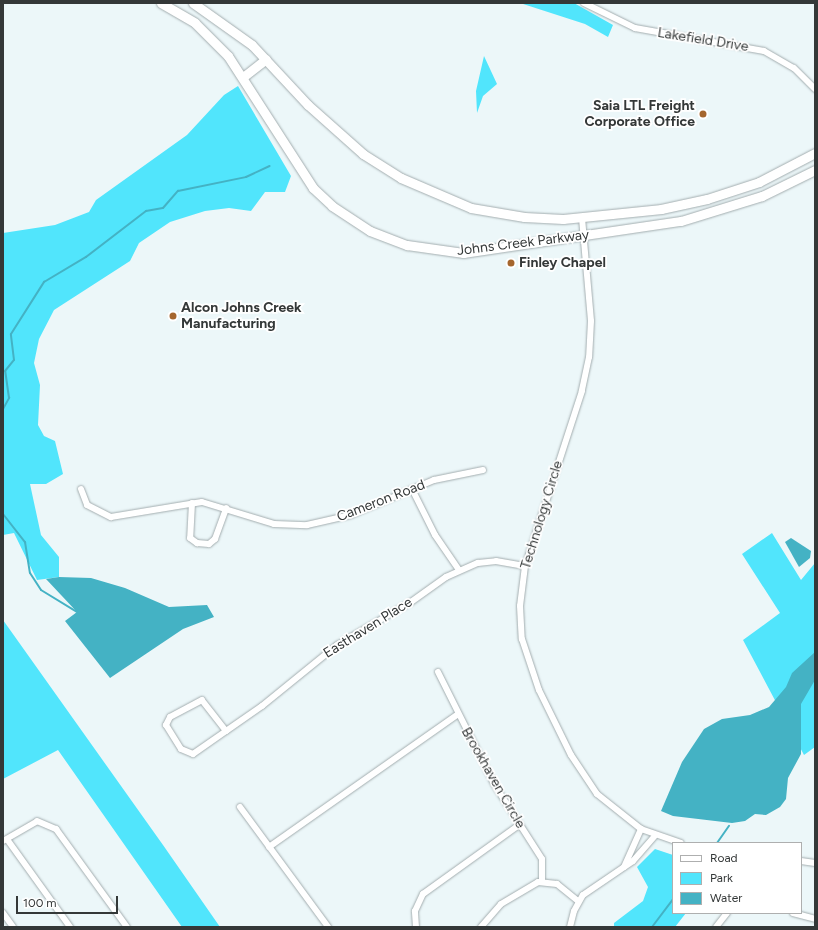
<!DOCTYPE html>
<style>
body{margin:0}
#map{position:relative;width:818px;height:930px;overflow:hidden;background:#ecf7f9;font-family:Figtree,sans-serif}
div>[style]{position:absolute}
.green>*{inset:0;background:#51e5fc}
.water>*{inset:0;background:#44b2c4}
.stream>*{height:2px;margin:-1px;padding:0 1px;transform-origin:1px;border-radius:1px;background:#44b2c4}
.roads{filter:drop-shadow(0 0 1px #a3adaf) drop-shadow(0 0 1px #a3adaf)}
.street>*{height:6px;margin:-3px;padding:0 3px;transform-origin:3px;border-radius:3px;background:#fff}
.secondary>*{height:9px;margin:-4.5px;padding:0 4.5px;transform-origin:4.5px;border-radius:4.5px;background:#fff}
.dots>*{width:11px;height:11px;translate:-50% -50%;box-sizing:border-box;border:2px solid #fff;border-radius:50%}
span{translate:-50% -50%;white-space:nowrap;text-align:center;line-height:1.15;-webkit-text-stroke:3.5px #fff;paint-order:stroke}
.street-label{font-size:14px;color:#343838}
.poi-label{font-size:14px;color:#343838;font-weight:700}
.right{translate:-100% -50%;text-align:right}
.left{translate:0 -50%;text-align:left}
.frame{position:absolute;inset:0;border:4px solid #343838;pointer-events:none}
.legend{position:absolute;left:672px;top:842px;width:130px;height:72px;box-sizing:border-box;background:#fff;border:1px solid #aeafaf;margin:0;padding:5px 7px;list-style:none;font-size:12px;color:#343838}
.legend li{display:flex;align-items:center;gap:8px;height:20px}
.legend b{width:20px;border:1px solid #aeafaf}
.scale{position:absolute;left:16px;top:896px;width:102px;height:18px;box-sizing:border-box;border:2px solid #343838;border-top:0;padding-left:5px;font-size:12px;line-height:14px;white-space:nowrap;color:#343838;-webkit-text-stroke:3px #fff;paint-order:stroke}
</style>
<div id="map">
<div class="green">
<i style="clip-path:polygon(520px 3px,574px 3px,613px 25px,608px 37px,585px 24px)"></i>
<i style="clip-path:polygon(484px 56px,497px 84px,483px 96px,477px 113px,476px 91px)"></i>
<i style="clip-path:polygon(238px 86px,291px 176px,285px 192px,265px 192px,251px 211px,229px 208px,205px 211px,170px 222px,139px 243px,130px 261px,54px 310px,39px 339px,34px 363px,40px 385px,38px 425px,44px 436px,55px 441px,63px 474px,46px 484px,30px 484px,41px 535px,59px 557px,59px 577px,37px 580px,14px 533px,3px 535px,3px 233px,55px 225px,89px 212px,96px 200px,187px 135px,224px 95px)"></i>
<i style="clip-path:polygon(772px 533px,801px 580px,815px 563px,815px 747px,804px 755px,743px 640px,780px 613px,742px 554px)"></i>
<i style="clip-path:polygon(3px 620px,163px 845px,220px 927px,182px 927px,58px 750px,3px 779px)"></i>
<i style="clip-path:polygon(655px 849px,673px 855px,673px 913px,686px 913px,675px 927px,614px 927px,614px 923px,643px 901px,648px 887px,637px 867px)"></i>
</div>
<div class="water">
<i style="clip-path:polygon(791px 538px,811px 551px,810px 558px,799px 567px,785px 542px)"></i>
<i style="clip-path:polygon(59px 577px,91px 578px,125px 588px,169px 607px,207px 605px,214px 617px,183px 629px,110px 678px,65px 621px,77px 612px,46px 579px)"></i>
<i style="clip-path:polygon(815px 652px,815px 680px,801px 704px,801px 754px,788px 778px,786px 799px,780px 807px,766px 815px,755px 814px,745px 821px,732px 823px,673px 816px,661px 811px,682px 762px,704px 729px,722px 719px,750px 715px,769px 707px,786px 687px,792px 673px)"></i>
</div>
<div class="stream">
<i style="left:3px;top:409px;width:13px;rotate:-61deg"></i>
<i style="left:9px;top:398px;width:27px;rotate:-98deg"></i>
<i style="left:5px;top:371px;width:14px;rotate:-51deg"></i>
<i style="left:14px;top:360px;width:26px;rotate:-97deg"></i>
<i style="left:11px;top:334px;width:62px;rotate:-57.6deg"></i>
<i style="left:44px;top:282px;width:49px;rotate:-30.8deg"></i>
<i style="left:86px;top:257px;width:76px;rotate:-37.5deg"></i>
<i style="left:146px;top:211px;width:17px;rotate:-10deg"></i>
<i style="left:163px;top:208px;width:23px;rotate:-49deg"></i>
<i style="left:178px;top:191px;width:69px;rotate:-11.6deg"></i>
<i style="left:246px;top:177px;width:26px;rotate:-25deg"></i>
<i style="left:3px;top:514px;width:36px;rotate:52deg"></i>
<i style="left:25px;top:542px;width:31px;rotate:81deg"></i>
<i style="left:30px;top:573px;width:20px;rotate:57deg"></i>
<i style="left:41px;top:590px;width:42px;rotate:31.4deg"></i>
<i style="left:717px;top:843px;width:21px;rotate:-55deg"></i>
<i style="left:652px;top:927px;width:35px;rotate:-53deg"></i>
</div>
<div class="roads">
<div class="street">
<i style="left:584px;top:3px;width:57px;rotate:26.1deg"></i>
<i style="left:635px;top:28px;width:131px;rotate:10.1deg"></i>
<i style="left:764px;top:51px;width:34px;rotate:30deg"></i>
<i style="left:794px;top:68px;width:30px;rotate:45deg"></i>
<i style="left:582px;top:218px;width:103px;rotate:85deg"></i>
<i style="left:591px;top:321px;width:36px;rotate:93deg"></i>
<i style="left:589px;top:357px;width:35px;rotate:102deg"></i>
<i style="left:582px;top:391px;width:184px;rotate:108deg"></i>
<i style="left:525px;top:566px;width:40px;rotate:97.1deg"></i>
<i style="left:520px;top:606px;width:33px;rotate:87deg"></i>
<i style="left:522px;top:639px;width:54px;rotate:71.6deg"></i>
<i style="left:539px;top:690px;width:72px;rotate:63.8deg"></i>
<i style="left:571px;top:755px;width:47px;rotate:56.3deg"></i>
<i style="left:597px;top:794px;width:56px;rotate:38.5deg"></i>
<i style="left:641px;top:829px;width:42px;rotate:19.3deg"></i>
<i style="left:81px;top:489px;width:17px;rotate:69deg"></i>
<i style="left:87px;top:505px;width:27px;rotate:27deg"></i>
<i style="left:111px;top:517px;width:92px;rotate:-9.4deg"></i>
<i style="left:202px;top:502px;width:75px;rotate:17deg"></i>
<i style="left:274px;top:524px;width:33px;rotate:2deg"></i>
<i style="left:307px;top:525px;width:45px;rotate:-12.8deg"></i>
<i style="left:351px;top:515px;width:90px;rotate:-22.9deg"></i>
<i style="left:434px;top:480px;width:50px;rotate:-11.5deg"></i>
<i style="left:412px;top:489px;width:51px;rotate:63.4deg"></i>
<i style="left:435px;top:535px;width:42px;rotate:55.6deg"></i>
<i style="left:192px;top:503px;width:35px;rotate:93deg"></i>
<i style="left:190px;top:538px;width:9px;rotate:36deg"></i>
<i style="left:197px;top:543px;width:12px;rotate:5deg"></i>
<i style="left:209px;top:544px;width:8px;rotate:-40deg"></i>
<i style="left:215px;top:539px;width:33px;rotate:-70deg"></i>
<i style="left:438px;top:672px;width:125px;rotate:63.4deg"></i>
<i style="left:494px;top:784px;width:89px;rotate:57.4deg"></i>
<i style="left:542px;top:859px;width:23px;rotate:90deg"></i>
<i style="left:226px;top:731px;width:39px;rotate:-128deg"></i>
<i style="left:202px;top:700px;width:36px;rotate:152deg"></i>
<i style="left:170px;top:717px;width:9px;rotate:117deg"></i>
<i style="left:166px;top:725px;width:28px;rotate:58deg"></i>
<i style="left:181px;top:749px;width:13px;rotate:23deg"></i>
<i style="left:193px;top:754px;width:40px;rotate:-34.9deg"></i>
<i style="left:226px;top:731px;width:44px;rotate:-34.8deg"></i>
<i style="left:262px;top:706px;width:97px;rotate:-39.1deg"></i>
<i style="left:337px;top:645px;width:86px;rotate:-30.2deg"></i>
<i style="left:411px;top:602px;width:43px;rotate:-35.5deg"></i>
<i style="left:446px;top:577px;width:35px;rotate:-24deg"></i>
<i style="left:478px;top:563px;width:18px;rotate:-6deg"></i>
<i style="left:496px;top:561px;width:29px;rotate:10deg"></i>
<i style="left:240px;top:807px;width:149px;rotate:53.7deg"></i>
<i style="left:3px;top:841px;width:39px;rotate:-30deg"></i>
<i style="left:37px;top:821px;width:21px;rotate:23deg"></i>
<i style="left:56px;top:829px;width:121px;rotate:54.1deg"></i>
<i style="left:9px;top:842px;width:105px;rotate:54.3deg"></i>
<i style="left:269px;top:847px;width:230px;rotate:-35.1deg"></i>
<i style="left:801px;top:861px;width:14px;rotate:8deg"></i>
<i style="left:624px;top:867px;width:42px;rotate:-65.9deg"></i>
<i style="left:3px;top:913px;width:17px;rotate:54deg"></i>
<i style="left:793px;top:913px;width:23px;rotate:15deg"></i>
<i style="left:416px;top:927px;width:16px;rotate:-94deg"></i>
<i style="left:415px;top:911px;width:19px;rotate:-65deg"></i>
<i style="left:423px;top:894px;width:118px;rotate:-35.7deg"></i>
<i style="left:481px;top:927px;width:30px;rotate:-49deg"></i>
<i style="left:501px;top:904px;width:43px;rotate:-30.7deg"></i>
<i style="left:538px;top:882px;width:19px;rotate:6deg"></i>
<i style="left:557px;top:884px;width:27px;rotate:39deg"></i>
<i style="left:570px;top:927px;width:16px;rotate:-76deg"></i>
<i style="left:574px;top:911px;width:18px;rotate:-61deg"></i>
<i style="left:583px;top:895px;width:60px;rotate:-34.2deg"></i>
<i style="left:633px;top:861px;width:33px;rotate:-49deg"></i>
<i style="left:716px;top:927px;width:18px;rotate:-52deg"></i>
</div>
<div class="secondary">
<i style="left:161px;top:3px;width:39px;rotate:30deg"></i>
<i style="left:195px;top:23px;width:47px;rotate:45deg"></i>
<i style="left:228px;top:56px;width:157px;rotate:57.2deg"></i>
<i style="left:313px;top:188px;width:26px;rotate:43deg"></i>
<i style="left:332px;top:206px;width:45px;rotate:33.3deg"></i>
<i style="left:370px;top:231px;width:40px;rotate:21deg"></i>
<i style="left:407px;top:245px;width:57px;rotate:8.1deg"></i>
<i style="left:463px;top:253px;width:220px;rotate:-8.4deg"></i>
<i style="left:681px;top:221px;width:85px;rotate:-17.2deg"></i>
<i style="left:762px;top:196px;width:59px;rotate:-26.1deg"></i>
<i style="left:193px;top:3px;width:72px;rotate:35.4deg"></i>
<i style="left:252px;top:45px;width:82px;rotate:47deg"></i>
<i style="left:308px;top:105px;width:74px;rotate:41.7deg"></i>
<i style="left:363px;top:154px;width:45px;rotate:32.3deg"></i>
<i style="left:401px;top:178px;width:76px;rotate:23.2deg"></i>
<i style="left:471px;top:208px;width:54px;rotate:9.6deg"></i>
<i style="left:524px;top:217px;width:39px;rotate:3deg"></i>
<i style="left:563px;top:219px;width:99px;rotate:-5.8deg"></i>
<i style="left:661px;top:209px;width:47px;rotate:-12.3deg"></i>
<i style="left:707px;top:199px;width:55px;rotate:-18.1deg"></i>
<i style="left:759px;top:182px;width:63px;rotate:-27.4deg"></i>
<i style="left:243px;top:77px;width:29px;rotate:-38deg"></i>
</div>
</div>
<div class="dots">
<i style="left:703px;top:114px;background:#a5662e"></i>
<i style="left:511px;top:263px;background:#a5662e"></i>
<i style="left:173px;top:316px;background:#a5662e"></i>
</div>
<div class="street-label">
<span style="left:703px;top:40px;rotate:9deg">Lakefield Drive</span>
<span style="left:523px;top:243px;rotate:-7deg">Johns Creek Parkway</span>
<span style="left:381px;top:501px;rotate:-21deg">Cameron Road</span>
<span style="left:542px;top:515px;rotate:-73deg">Technology Circle</span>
<span style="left:368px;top:628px;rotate:-32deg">Easthaven Place</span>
<span style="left:493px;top:778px;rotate:60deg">Brookhaven Circle</span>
</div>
<div class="poi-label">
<span class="right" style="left:695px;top:114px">Saia LTL Freight<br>Corporate Office</span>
<span class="left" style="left:519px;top:263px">Finley Chapel</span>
<span class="left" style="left:181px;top:316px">Alcon Johns Creek<br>Manufacturing</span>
</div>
<div class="frame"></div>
<ul class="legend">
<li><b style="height:5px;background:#fff"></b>Road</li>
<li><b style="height:11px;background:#51e5fc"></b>Park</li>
<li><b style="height:11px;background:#44b2c4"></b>Water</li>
</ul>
<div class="scale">100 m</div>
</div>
